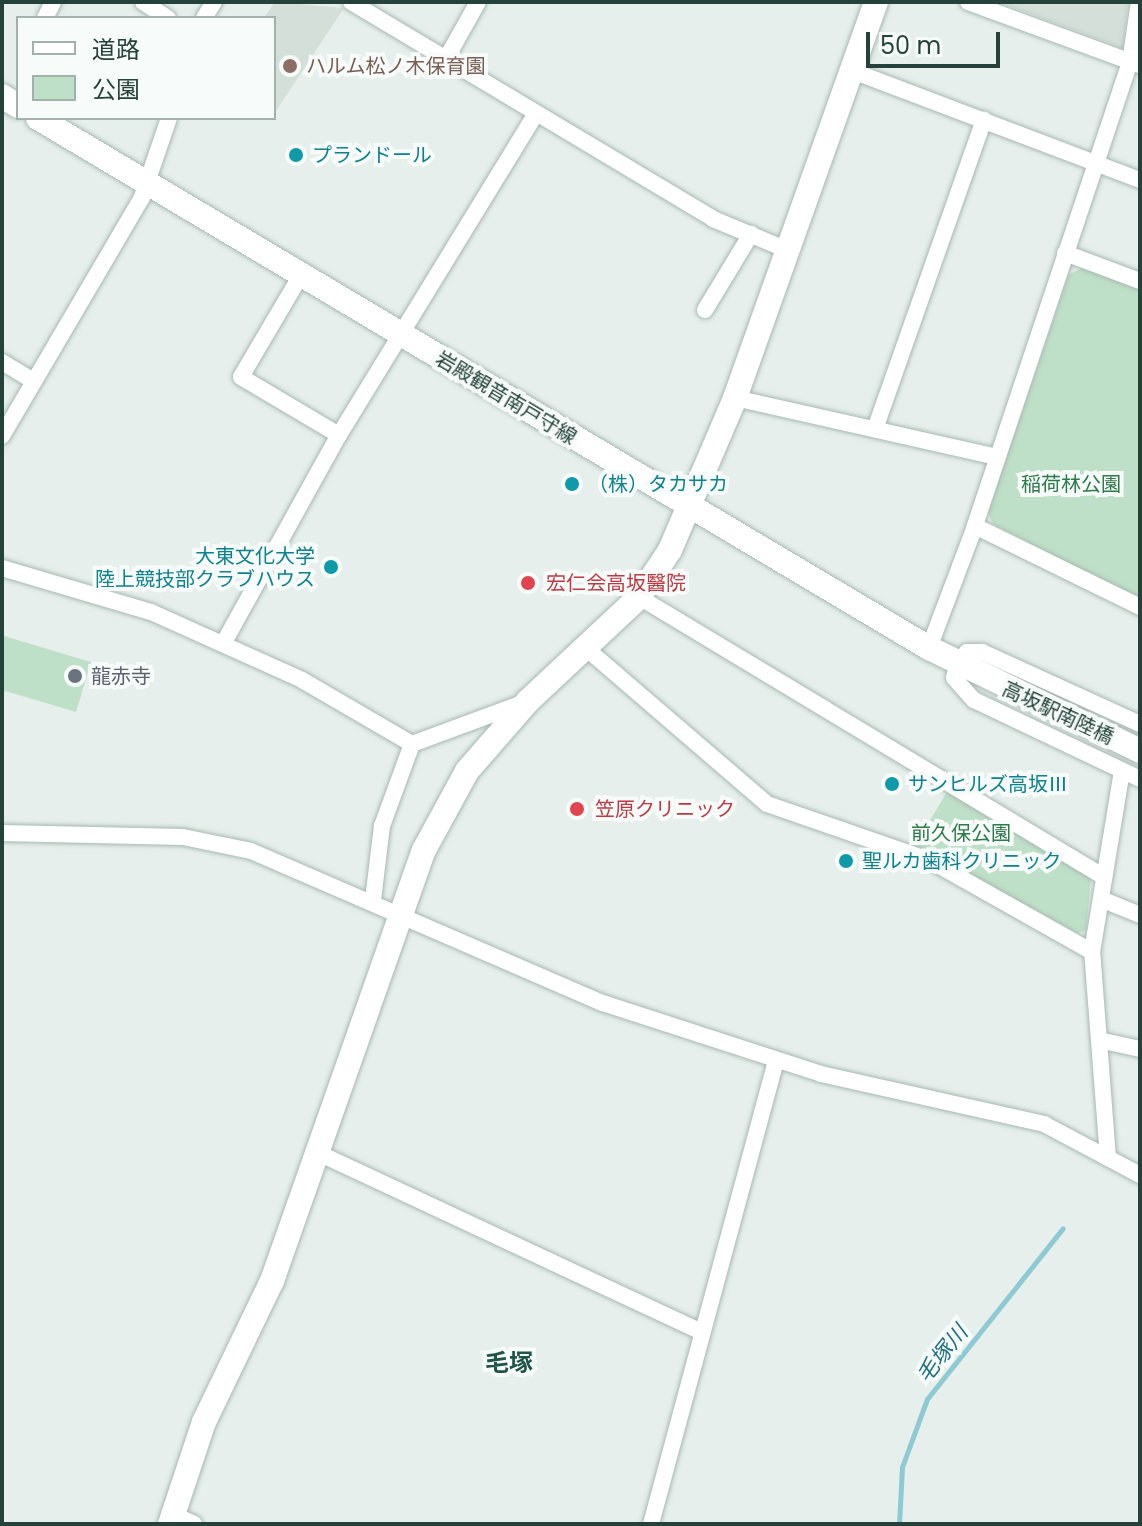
<!DOCTYPE html>
<meta charset="utf-8">
<style>
body{margin:0}
#map{position:relative;width:1142px;height:1526px;overflow:hidden;background:#e6efeb;font-family:Poppins,"Noto Sans JP",sans-serif}
div>[style]{position:absolute}
.built>*{inset:0;background:#d4dfda}
.green>*{inset:0;background:#bfe0c8}
.stream>*{height:5px;margin:-2.5px;padding:0 2.5px;transform-origin:2.5px;border-radius:2.5px;background:#8ec9d4}
.roads{filter:drop-shadow(0 0 2px #a8b8b2) drop-shadow(0 0 2px #a8b8b2)}
.street>*{height:16px;margin:-8px;padding:0 8px;transform-origin:8px;border-radius:8px;background:#fff}
.secondary>*{height:24px;margin:-12px;padding:0 12px;transform-origin:12px;border-radius:12px;background:#fff}
.dots>*{width:22px;height:22px;translate:-50% -50%;box-sizing:border-box;border:4px solid #f7fbf9;border-radius:50%}
span{translate:-50% -50%;white-space:nowrap;text-align:center;line-height:1.15;-webkit-text-stroke:8px #f7fbf9;paint-order:stroke}
.education-label{font-size:20px;color:#785e54}
.left{translate:0 -50%;text-align:left}
.culture-label{font-size:20px;color:#0d838f}
.right{translate:-100% -50%;text-align:right}
.street-label{font-size:20px;color:#24423a}
.park-label{font-size:20px;color:#2d7a4b}
.health-label{font-size:20px;color:#be3a42}
.worship-label{font-size:20px;color:#5b616d}
.water-label{font-size:22px;color:#1c6f80;font-style:italic}
.quarter-label{font-size:24px;color:#1f5548;font-weight:700}
.frame{position:absolute;inset:0;border:4px solid #24423a;pointer-events:none}
.legend{position:absolute;left:16px;top:16px;width:260px;height:104px;box-sizing:border-box;background:#f7fbf9;border:2px solid #a3b1ad;margin:0;padding:10px 14px;list-style:none;font-size:24px;color:#24423a}
.legend li{display:flex;align-items:center;gap:16px;height:40px}
.legend b{width:40px;border:2px solid #a3b1ad}
.scale{position:absolute;left:866px;top:32px;width:134px;height:36px;box-sizing:border-box;border:4px solid #24423a;border-top:0;padding-left:10px;font-size:24px;line-height:28px;white-space:nowrap;color:#24423a;-webkit-text-stroke:6px #f7fbf9;paint-order:stroke}
</style>
<div id="map">
<div class="built">
<i style="clip-path:polygon(275px 2px,344px 8px,274px 114px,274px 18px,264px 18px)"></i>
<i style="clip-path:polygon(999px 2px,1128px 4px,1123px 48px)"></i>
</div>
<div class="green">
<i style="clip-path:polygon(1083px 268px,1140px 289px,1140px 600px,993px 524px,988px 513px,1069px 274px)"></i>
<i style="clip-path:polygon(4px 636px,91px 662px,76px 712px,2px 690px)"></i>
<i style="clip-path:polygon(947px 792px,1091px 878px,1086px 931px,1077px 933px,915px 845px)"></i>
</div>
<div class="stream">
<i style="left:899px;top:1524px;width:57px;rotate:-87deg"></i>
<i style="left:902px;top:1467px;width:72px;rotate:-69.8deg"></i>
<i style="left:927px;top:1399px;width:218px;rotate:-51.5deg"></i>
</div>
<div class="roads">
<div class="street">
<i style="left:143px;top:2px;width:30px;rotate:33deg"></i>
<i style="left:351px;top:2px;width:422px;rotate:30.9deg"></i>
<i style="left:713px;top:219px;width:83px;rotate:22.6deg"></i>
<i style="left:968px;top:2px;width:182px;rotate:20.2deg"></i>
<i style="left:1139px;top:2px;width:61px;rotate:98.5deg"></i>
<i style="left:1130px;top:62px;width:489px;rotate:108.5deg"></i>
<i style="left:975px;top:526px;width:184px;rotate:26.1deg"></i>
<i style="left:45px;top:18px;width:18px;rotate:-63deg"></i>
<i style="left:204px;top:18px;width:19px;rotate:-58deg"></i>
<i style="left:446px;top:59px;width:65px;rotate:-60.7deg"></i>
<i style="left:853px;top:71px;width:307px;rotate:20.8deg"></i>
<i style="left:1065px;top:253px;width:80px;rotate:20.5deg"></i>
<i style="left:301px;top:275px;width:118px;rotate:120.5deg"></i>
<i style="left:241px;top:377px;width:114px;rotate:30.6deg"></i>
<i style="left:705px;top:310px;width:89px;rotate:-58.8deg"></i>
<i style="left:2px;top:362px;width:37px;rotate:31deg"></i>
<i style="left:735px;top:398px;width:268px;rotate:12.7deg"></i>
<i style="left:875px;top:429px;width:328px;rotate:-70.6deg"></i>
<i style="left:2px;top:436px;width:277px;rotate:-59.6deg"></i>
<i style="left:142px;top:197px;width:83px;rotate:-71.1deg"></i>
<i style="left:2px;top:568px;width:155px;rotate:16.5deg"></i>
<i style="left:151px;top:612px;width:166px;rotate:24.2deg"></i>
<i style="left:302px;top:680px;width:127px;rotate:30.2deg"></i>
<i style="left:412px;top:744px;width:118px;rotate:-20.3deg"></i>
<i style="left:639px;top:597px;width:543px;rotate:31.05deg"></i>
<i style="left:223px;top:644px;width:239px;rotate:-61deg"></i>
<i style="left:339px;top:435px;width:377px;rotate:-58.5deg"></i>
<i style="left:929px;top:648px;width:130px;rotate:-69.3deg"></i>
<i style="left:588px;top:650px;width:236px;rotate:40.7deg"></i>
<i style="left:767px;top:804px;width:171px;rotate:19.1deg"></i>
<i style="left:929px;top:860px;width:187px;rotate:29.4deg"></i>
<i style="left:1140px;top:724px;width:174px;rotate:-155.5deg"></i>
<i style="left:982px;top:652px;width:15px;rotate:180deg"></i>
<i style="left:967px;top:652px;width:15px;rotate:132deg"></i>
<i style="left:957px;top:663px;width:15px;rotate:101deg"></i>
<i style="left:954px;top:678px;width:30px;rotate:48deg"></i>
<i style="left:974px;top:700px;width:184px;rotate:25.4deg"></i>
<i style="left:2px;top:833px;width:181px;rotate:1.3deg"></i>
<i style="left:183px;top:837px;width:69px;rotate:11.6deg"></i>
<i style="left:251px;top:851px;width:383px;rotate:23.4deg"></i>
<i style="left:603px;top:1003px;width:229px;rotate:18deg"></i>
<i style="left:821px;top:1074px;width:229px;rotate:12.6deg"></i>
<i style="left:1044px;top:1124px;width:109px;rotate:28deg"></i>
<i style="left:1101px;top:899px;width:42px;rotate:22.3deg"></i>
<i style="left:373px;top:900px;width:75px;rotate:-83.1deg"></i>
<i style="left:382px;top:826px;width:87px;rotate:-69.9deg"></i>
<i style="left:1099px;top:1040px;width:42px;rotate:12.4deg"></i>
<i style="left:318px;top:1153px;width:423px;rotate:25deg"></i>
<i style="left:1108px;top:1158px;width:207px;rotate:-94.4deg"></i>
<i style="left:1092px;top:952px;width:183px;rotate:-80.6deg"></i>
<i style="left:172px;top:1514px;width:24px;rotate:24deg"></i>
<i style="left:651px;top:1524px;width:480px;rotate:-74.9deg"></i>
</div>
<div class="secondary">
<i style="left:2px;top:96px;width:19px;rotate:32deg"></i>
<i style="left:38px;top:118px;width:1037px;rotate:30.75deg"></i>
<i style="left:929px;top:648px;width:235px;rotate:26deg"></i>
<i style="left:170px;top:1524px;width:108px;rotate:-71.6deg"></i>
<i style="left:204px;top:1422px;width:157px;rotate:-64.3deg"></i>
<i style="left:272px;top:1281px;width:457px;rotate:-70.6deg"></i>
<i style="left:424px;top:850px;width:90px;rotate:-61.4deg"></i>
<i style="left:467px;top:771px;width:93px;rotate:-48.9deg"></i>
<i style="left:528px;top:701px;width:152px;rotate:-43.1deg"></i>
<i style="left:639px;top:597px;width:56px;rotate:-56.6deg"></i>
<i style="left:670px;top:550px;width:165px;rotate:-66.8deg"></i>
<i style="left:735px;top:398px;width:420px;rotate:-70.4deg"></i>
</div>
</div>
<div class="dots">
<i style="left:290px;top:66px;background:#8d6e63"></i>
<i style="left:296px;top:155px;background:#0f9aa8"></i>
<i style="left:572px;top:484px;background:#0f9aa8"></i>
<i style="left:331px;top:567px;background:#0f9aa8"></i>
<i style="left:528px;top:583px;background:#e0444e"></i>
<i style="left:75px;top:676px;background:#6b7280"></i>
<i style="left:892px;top:784px;background:#0f9aa8"></i>
<i style="left:577px;top:809px;background:#e0444e"></i>
<i style="left:846px;top:861px;background:#0f9aa8"></i>
</div>
<div class="education-label">
<span class="left" style="left:306px;top:66px">ハルム松ノ木保育園</span>
</div>
<div class="culture-label">
<span class="left" style="left:312px;top:155px">プランドール</span>
<span class="left" style="left:588px;top:484px">（株）タカサカ</span>
<span class="right" style="left:315px;top:568px">大東文化大学<br>陸上競技部クラブハウス</span>
<span class="left" style="left:908px;top:784px">サンヒルズ高坂Ⅲ</span>
<span class="left" style="left:862px;top:861px">聖ルカ歯科クリニック</span>
</div>
<div class="street-label">
<span style="left:506px;top:398px;rotate:31deg">岩殿観音南戸守線</span>
<span style="left:1058px;top:713px;rotate:25deg">高坂駅南陸橋</span>
</div>
<div class="park-label">
<span style="left:1071px;top:484px">稲荷林公園</span>
<span style="left:961px;top:833px">前久保公園</span>
</div>
<div class="health-label">
<span class="left" style="left:546px;top:583px">宏仁会高坂醫院</span>
<span class="left" style="left:595px;top:809px">笠原クリニック</span>
</div>
<div class="worship-label">
<span class="left" style="left:91px;top:676px">龍赤寺</span>
</div>
<div class="water-label">
<span style="left:942px;top:1354px;rotate:-51deg">毛塚川</span>
</div>
<div class="quarter-label">
<span style="left:509px;top:1363px">毛塚</span>
</div>
<div class="frame"></div>
<ul class="legend">
<li><b style="height:10px;background:#fff"></b>道路</li>
<li><b style="height:22px;background:#bfe0c8"></b>公園</li>
</ul>
<div class="scale">50 m</div>
</div>
